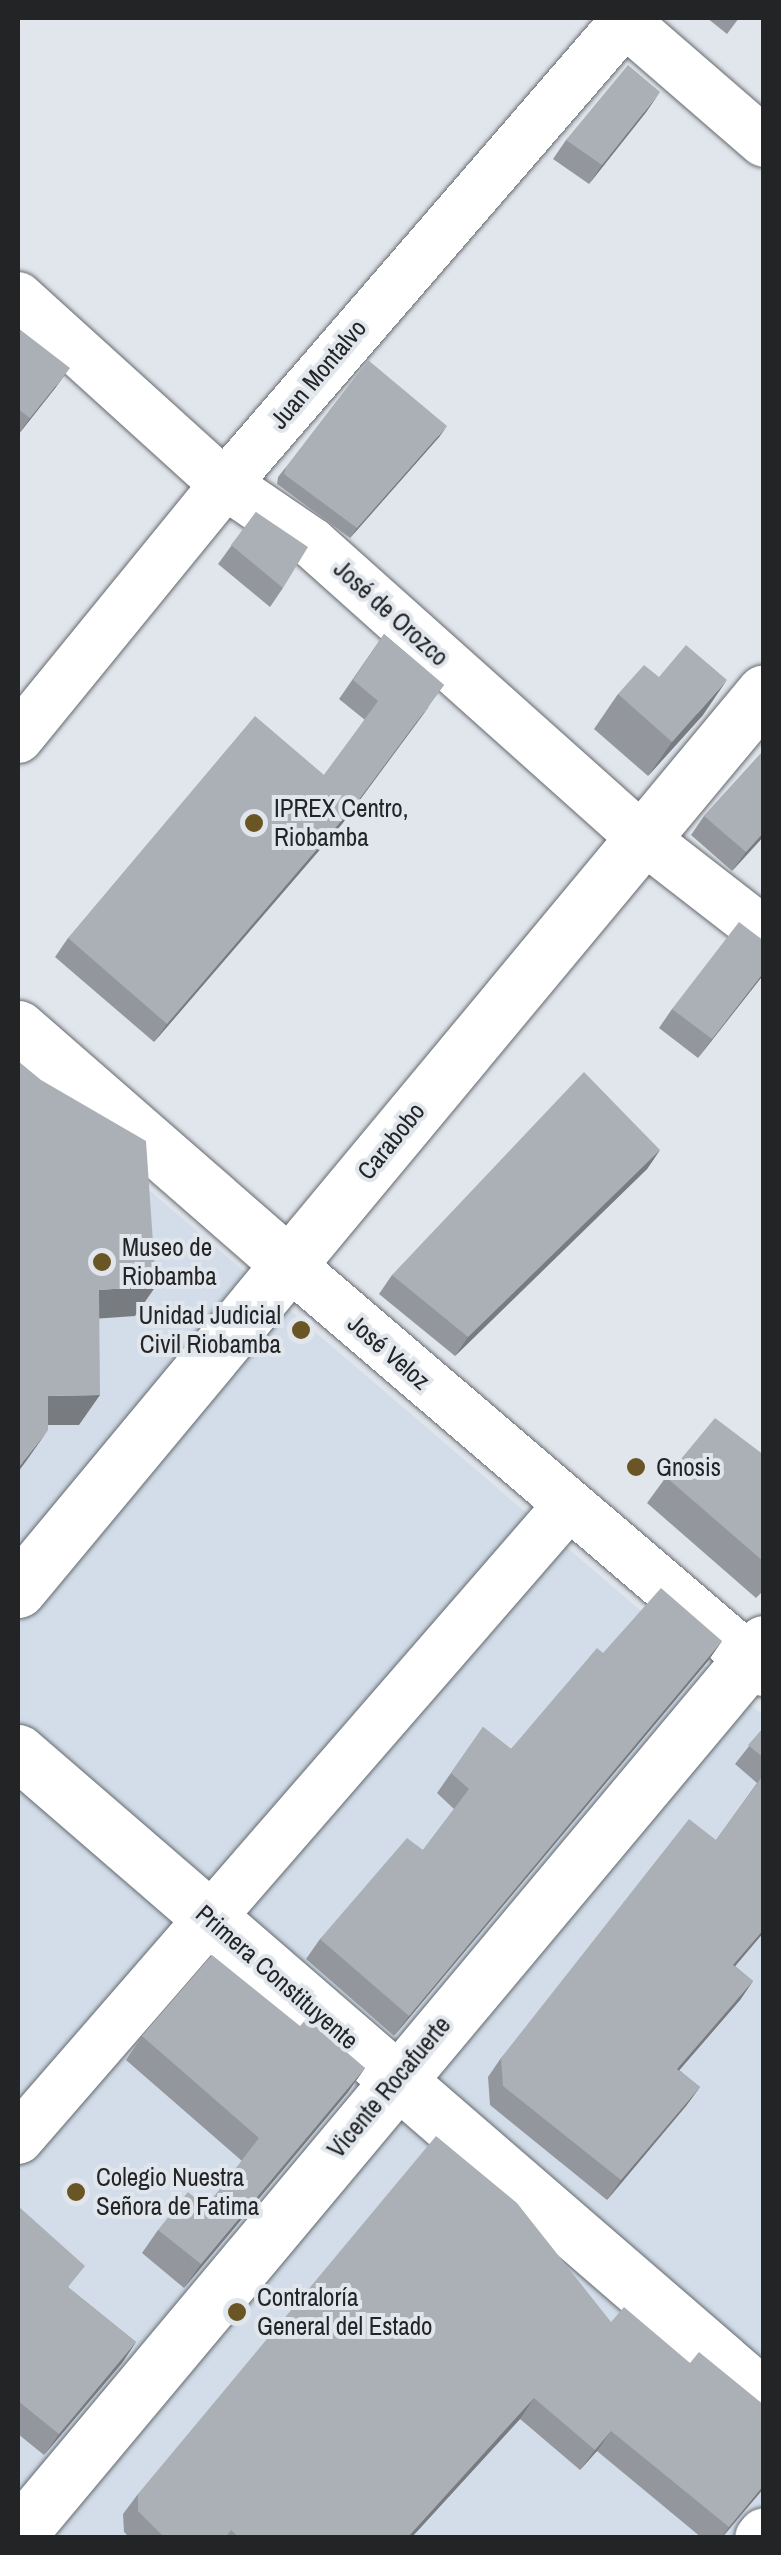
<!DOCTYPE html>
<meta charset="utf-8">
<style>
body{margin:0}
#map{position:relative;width:781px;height:2555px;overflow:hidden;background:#e1e6ec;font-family:"Archivo Narrow",sans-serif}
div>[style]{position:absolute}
.built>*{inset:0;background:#d2dde9}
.roads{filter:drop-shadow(0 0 2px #64696e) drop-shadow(0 0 2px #64696e)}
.minor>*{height:50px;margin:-25px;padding:0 25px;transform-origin:25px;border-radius:25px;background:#fff}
.tertiary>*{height:55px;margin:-27.5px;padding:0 27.5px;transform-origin:27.5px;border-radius:27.5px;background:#fff}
.secondary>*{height:55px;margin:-27.5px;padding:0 27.5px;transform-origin:27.5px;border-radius:27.5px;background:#fff}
.wall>*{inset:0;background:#93979d}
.shaded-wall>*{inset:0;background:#787b7f}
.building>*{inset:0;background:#abb0b6}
.dots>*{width:28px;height:28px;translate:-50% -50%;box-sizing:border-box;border:5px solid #e1e6ec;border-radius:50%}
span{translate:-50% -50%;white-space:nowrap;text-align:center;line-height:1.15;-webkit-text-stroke:8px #e1e6ec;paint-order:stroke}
.street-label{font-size:25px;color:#222426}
.poi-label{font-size:25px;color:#222426}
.left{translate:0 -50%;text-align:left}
.right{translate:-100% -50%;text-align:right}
.frame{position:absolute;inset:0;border:20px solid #222426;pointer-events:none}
</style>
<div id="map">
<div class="built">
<i style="clip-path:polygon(18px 1078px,763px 1715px,763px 2537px,18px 2537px)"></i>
</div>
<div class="roads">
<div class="minor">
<i style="left:621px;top:18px;width:189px;rotate:40.9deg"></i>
<i style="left:18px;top:297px;width:274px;rotate:42.2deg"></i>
<i style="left:221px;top:481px;width:110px;rotate:34.3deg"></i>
<i style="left:312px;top:543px;width:438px;rotate:41.8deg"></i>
<i style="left:639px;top:835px;width:158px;rotate:37.8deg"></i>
<i style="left:18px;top:738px;width:328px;rotate:-50.8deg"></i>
<i style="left:225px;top:484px;width:616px;rotate:-49.15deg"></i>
<i style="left:291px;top:1266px;width:623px;rotate:40.57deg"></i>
<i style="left:18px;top:2139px;width:837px;rotate:-49.02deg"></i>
<i style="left:760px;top:2538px;width:6px;rotate:-51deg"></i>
</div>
<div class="tertiary">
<i style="left:18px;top:1028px;width:362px;rotate:41.1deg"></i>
</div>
<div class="secondary">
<i style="left:18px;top:1590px;width:1167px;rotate:-50.28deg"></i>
<i style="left:18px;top:1752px;width:986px;rotate:40.85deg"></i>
<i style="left:18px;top:2535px;width:1163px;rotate:-50.09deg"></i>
</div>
</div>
<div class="wall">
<i style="clip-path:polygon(707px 18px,739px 18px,727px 34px)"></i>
<i style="clip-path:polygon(647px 111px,589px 184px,553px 159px,566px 140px)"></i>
<i style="clip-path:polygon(18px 328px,56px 387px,18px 435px)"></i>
<i style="clip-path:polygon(440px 436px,350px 538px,277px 484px,278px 477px,286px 467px)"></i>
<i style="clip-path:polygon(256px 512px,283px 588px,270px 607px,218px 564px)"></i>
<i style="clip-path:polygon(384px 634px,444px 685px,342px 824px,154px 1042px,55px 957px,68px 938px,324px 775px,365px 720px,339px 699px)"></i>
<i style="clip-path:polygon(618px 694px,703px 715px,648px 776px,594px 729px)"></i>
<i style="clip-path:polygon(764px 750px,764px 836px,732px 871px,691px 835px,704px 816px)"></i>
<i style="clip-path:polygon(764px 974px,698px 1058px,659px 1028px,672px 1009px)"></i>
<i style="clip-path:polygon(660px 1150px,647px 1169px,455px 1356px,379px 1294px,392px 1275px)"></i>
<i style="clip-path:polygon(764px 1455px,764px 1590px,756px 1598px,647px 1503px,666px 1477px)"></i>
<i style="clip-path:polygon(722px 1641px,708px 1661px,394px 2036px,306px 1959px,320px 1939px,423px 1850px,454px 1809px,437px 1793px,483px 1727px,511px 1749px,603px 1653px)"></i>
<i style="clip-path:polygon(764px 1727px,764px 1932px,735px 1966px,753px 1981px,740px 2000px,679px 2070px,700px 2087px,686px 2106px,607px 2200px,490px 2105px,488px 2077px,501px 2058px,716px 1840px,757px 1783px,735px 1764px)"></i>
<i style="clip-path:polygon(300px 2026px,365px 2068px,348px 2092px,184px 2288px,142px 2253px,158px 2230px,206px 2207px,242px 2161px,126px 2060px,142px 2036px)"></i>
<i style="clip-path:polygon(18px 2206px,69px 2288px,136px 2342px,122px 2363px,44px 2455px,18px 2434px)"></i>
<i style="clip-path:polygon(611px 2322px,690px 2363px,764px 2405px,764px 2488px,722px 2538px,702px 2538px,597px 2451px,580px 2470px,520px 2419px,411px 2538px,130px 2538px,124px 2532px,123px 2514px,138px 2494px)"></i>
</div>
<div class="shaded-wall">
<i style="clip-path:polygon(660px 92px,647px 111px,589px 184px,602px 165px)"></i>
<i style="clip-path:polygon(70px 368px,56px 387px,18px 435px,30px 418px)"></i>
<i style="clip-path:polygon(447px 426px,440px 436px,350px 538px,357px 528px)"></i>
<i style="clip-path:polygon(727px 680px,703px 715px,648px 776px,672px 742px)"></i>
<i style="clip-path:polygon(431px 704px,342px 824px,154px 1042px,167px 1024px)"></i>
<i style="clip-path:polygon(764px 832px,764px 836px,732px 871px,746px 852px)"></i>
<i style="clip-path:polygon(764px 972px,764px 974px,698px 1058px,712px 1039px)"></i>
<i style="clip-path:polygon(660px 1150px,647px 1169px,455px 1356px,468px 1337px)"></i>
<i style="clip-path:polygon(156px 1286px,135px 1316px,78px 1320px,99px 1290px)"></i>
<i style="clip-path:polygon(100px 1395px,79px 1425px,27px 1425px,48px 1396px)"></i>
<i style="clip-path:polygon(48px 1430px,27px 1460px,18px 1472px,18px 1468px)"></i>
<i style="clip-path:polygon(722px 1641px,708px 1661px,394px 2036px,409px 2016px)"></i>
<i style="clip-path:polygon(764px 1929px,764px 1932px,720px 1984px,733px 1965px)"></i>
<i style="clip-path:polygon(753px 1981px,740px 2000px,664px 2088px,677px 2069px)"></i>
<i style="clip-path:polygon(365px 2068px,348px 2092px,184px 2288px,201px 2264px)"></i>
<i style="clip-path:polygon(700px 2087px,686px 2106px,607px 2200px,621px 2180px)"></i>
<i style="clip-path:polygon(136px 2342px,122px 2363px,44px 2455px,59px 2434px)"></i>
<i style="clip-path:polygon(534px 2398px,520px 2419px,411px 2538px,407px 2538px)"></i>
<i style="clip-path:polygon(611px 2431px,597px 2451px,580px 2470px,595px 2450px)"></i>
<i style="clip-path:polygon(764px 2485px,764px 2488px,721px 2538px,729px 2527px)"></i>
</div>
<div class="building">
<i style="clip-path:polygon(628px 65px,660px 92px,602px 165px,566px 140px)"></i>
<i style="clip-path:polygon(18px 328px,70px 368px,30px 418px,18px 409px)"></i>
<i style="clip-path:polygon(368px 360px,447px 426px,357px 528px,284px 474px,286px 467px)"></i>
<i style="clip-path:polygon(256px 512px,308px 547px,283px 588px,231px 545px)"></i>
<i style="clip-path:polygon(384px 634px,444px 685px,355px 805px,167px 1024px,68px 938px,255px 716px,324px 775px,378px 701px,353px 680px)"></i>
<i style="clip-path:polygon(686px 645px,727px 680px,672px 742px,618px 694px,644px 665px,659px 677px)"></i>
<i style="clip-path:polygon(764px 750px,764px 832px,746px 852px,704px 816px)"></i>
<i style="clip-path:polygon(739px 922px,764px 941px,764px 972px,712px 1039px,672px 1009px)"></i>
<i style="clip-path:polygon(18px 1061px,41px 1080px,146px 1141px,156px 1286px,99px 1290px,100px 1395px,48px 1396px,48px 1430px,18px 1468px)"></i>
<i style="clip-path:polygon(584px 1072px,660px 1150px,468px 1337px,392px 1275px)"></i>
<i style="clip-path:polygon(715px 1418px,764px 1455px,764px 1562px,666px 1477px)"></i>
<i style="clip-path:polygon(661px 1588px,722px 1641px,409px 2016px,320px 1939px,407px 1838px,423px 1850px,469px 1789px,451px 1773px,483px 1727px,511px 1749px,597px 1648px,603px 1653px)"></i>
<i style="clip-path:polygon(764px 1727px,764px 1758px,748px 1745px)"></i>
<i style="clip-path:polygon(764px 1774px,764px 1929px,733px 1965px,753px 1981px,677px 2069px,700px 2087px,621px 2180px,503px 2086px,501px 2058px,689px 1819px,716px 1840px)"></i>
<i style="clip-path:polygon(212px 1955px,300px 2026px,307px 2018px,365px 2068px,201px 2264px,158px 2230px,188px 2192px,206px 2207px,259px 2138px,142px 2036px)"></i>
<i style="clip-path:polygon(436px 2136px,517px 2203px,611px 2322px,624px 2307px,690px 2363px,699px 2352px,764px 2405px,764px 2485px,729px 2527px,611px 2431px,595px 2450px,534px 2398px,407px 2538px,240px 2538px,231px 2530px,225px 2538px,165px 2538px,138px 2511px,138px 2494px)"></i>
<i style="clip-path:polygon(18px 2206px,85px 2266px,68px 2287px,136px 2342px,59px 2434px,18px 2401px)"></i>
</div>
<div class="dots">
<i style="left:254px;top:823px;background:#6a5524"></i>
<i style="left:102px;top:1262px;background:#6a5524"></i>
<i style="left:301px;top:1330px;background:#6a5524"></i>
<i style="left:636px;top:1467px;background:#6a5524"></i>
<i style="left:76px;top:2192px;background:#6a5524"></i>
<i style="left:237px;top:2312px;background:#6a5524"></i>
</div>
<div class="street-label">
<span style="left:318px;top:374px;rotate:-50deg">Juan Montalvo</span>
<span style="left:391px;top:613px;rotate:42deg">José de Orozco</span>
<span style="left:391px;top:1141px;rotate:-51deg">Carabobo</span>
<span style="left:389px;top:1352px;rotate:41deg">José Veloz</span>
<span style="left:277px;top:1977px;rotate:41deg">Primera Constituyente</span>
<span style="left:389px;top:2087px;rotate:-50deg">Vicente Rocafuerte</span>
</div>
<div class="poi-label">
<span class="left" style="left:274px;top:823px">IPREX Centro,<br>Riobamba</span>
<span class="left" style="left:122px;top:1262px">Museo de<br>Riobamba</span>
<span class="right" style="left:281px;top:1330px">Unidad Judicial<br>Civil Riobamba</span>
<span class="left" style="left:656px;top:1467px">Gnosis</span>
<span class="left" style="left:96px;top:2192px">Colegio Nuestra<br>Señora de Fatima</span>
<span class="left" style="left:257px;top:2312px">Contraloría<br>General del Estado</span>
</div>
<div class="frame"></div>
</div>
